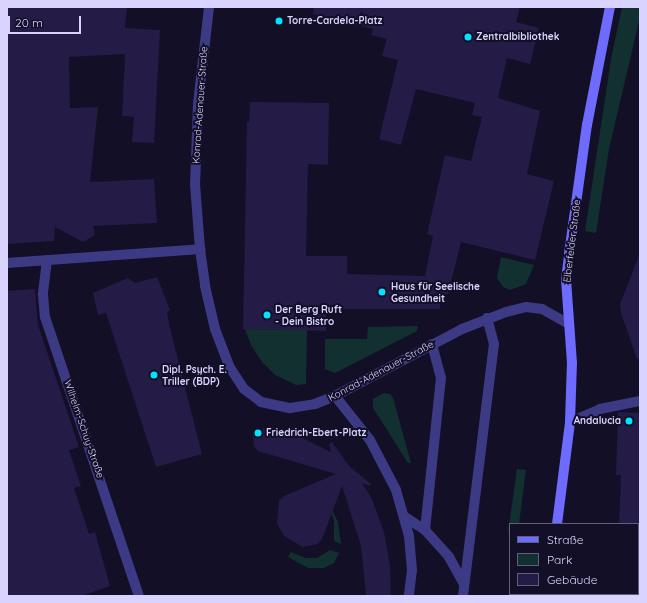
<!DOCTYPE html>
<meta charset="utf-8">
<style>
body{margin:0}
#map{position:relative;width:647px;height:603px;overflow:hidden;background:#130f26;font-family:Quicksand,sans-serif}
div>[style]{position:absolute}
.green>*{inset:0;background:#12302f}
.building>*{inset:0;background:#241b47}
.lane>*{height:10px;margin:-5px;padding:0 5px;transform-origin:5px;border-radius:5px;background:#3d3a85}
.street>*{height:10px;margin:-5px;padding:0 5px;transform-origin:5px;border-radius:5px;background:#3d3a85}
.secondary>*{height:10px;margin:-5px;padding:0 5px;transform-origin:5px;border-radius:5px;background:#6f6bff}
.dots>*{width:11px;height:11px;translate:-50% -50%;box-sizing:border-box;border:2px solid #130f26;border-radius:50%}
span{translate:-50% -50%;white-space:nowrap;text-align:center;line-height:1.15;-webkit-text-stroke:4px #130f26;paint-order:stroke}
.poi-label{font-size:10px;color:#d9d4ff;font-weight:700}
.left{translate:0 -50%;text-align:left}
.right{translate:-100% -50%;text-align:right}
.street-label{font-size:10px;color:#d9d4ff}
.frame{position:absolute;inset:0;border:8px solid #d9d4ff;pointer-events:none}
.legend{position:absolute;left:509px;top:523px;width:130px;height:72px;box-sizing:border-box;background:#130f26;border:1px solid #625e7d;margin:0;padding:5px 7px;list-style:none;font-size:12px;color:#d9d4ff}
.legend li{display:flex;align-items:center;gap:8px;height:20px}
.legend b{width:20px;border:1px solid #625e7d}
.scale{position:absolute;left:8px;top:16px;width:73px;height:18px;box-sizing:border-box;border:2px solid #d9d4ff;border-top:0;padding-left:5px;font-size:12px;line-height:14px;white-space:nowrap;color:#d9d4ff;-webkit-text-stroke:3px #130f26;paint-order:stroke}
</style>
<div id="map">
<div class="green">
<i style="clip-path:polygon(622px 7px,640px 7px,640px 17px,609px 149px,596px 233px,585px 231px,611px 59px)"></i>
<i style="clip-path:polygon(501px 257px,534px 265px,526px 284px,510px 290px,503px 287px,497px 278px)"></i>
<i style="clip-path:polygon(418px 326px,417px 331px,335px 373px,325px 369px,325px 339px,367px 339px,368px 327px)"></i>
<i style="clip-path:polygon(245px 329px,307px 330px,306px 384px,296px 385px,275px 375px,262px 362px,251px 345px)"></i>
<i style="clip-path:polygon(384px 393px,390px 394px,393px 398px,411px 463px,408px 463px,373px 408px,373px 399px)"></i>
<i style="clip-path:polygon(517px 469px,526px 470px,519px 524px,510px 524px,510px 533px,508px 532px)"></i>
<i style="clip-path:polygon(303px 484px,331px 508px,338px 522px,341px 544px,334px 541px,334px 520px,327px 506px)"></i>
<i style="clip-path:polygon(330px 550px,339px 553px,334px 563px,324px 568px,308px 568px,288px 557px,291px 552px,306px 558px,317px 558px)"></i>
</div>
<div class="building">
<i style="clip-path:polygon(7px 7px,127px 7px,125px 28px,160px 30px,154px 143px,132px 142px,134px 117px,122px 116px,125px 54px,69px 57px,70px 108px,98px 107px,90px 182px,154px 179px,157px 223px,93px 226px,95px 235px,83px 242px,55px 227px,54px 241px,7px 244px)"></i>
<i style="clip-path:polygon(314px 7px,520px 7px,516px 22px,539px 28px,530px 64px,507px 58px,498px 98px,540px 111px,527px 174px,554px 181px,535px 260px,461px 242px,448px 294px,441px 294px,440px 309px,326px 309px,326px 331px,243px 329px,247px 122px,249px 122px,250px 102px,329px 103px,328px 165px,308px 164px,306px 256px,347px 256px,347px 274px,425px 276px,433px 236px,427px 234px,445px 155px,471px 161px,482px 117px,472px 115px,475px 103px,416px 89px,401px 145px,379px 139px,398px 60px,382px 56px,387px 39px,371px 35px,373px 29px,313px 14px)"></i>
<i style="clip-path:polygon(640px 253px,640px 359px,637px 359px,621px 313px,620px 304px)"></i>
<i style="clip-path:polygon(157px 277px,170px 310px,167px 312px,170px 328px,202px 454px,156px 467px,106px 313px,98px 315px,93px 293px,128px 278px,135px 283px)"></i>
<i style="clip-path:polygon(35px 289px,38px 325px,79px 447px,69px 450px,81px 486px,74px 488px,89px 534px,95px 532px,110px 586px,82px 596px,7px 596px,7px 291px)"></i>
<i style="clip-path:polygon(618px 412px,640px 413px,640px 524px,619px 524px,621px 475px,616px 475px)"></i>
<i style="clip-path:polygon(263px 428px,292px 433px,331px 452px,329px 444px,332px 442px,349px 466px,371px 484px,370px 486px,362px 483px,372px 499px,384px 532px,390px 565px,391px 596px,366px 596px,361px 546px,342px 486px,322px 539px,317px 544px,303px 547px,284px 536px,277px 523px,279px 501px,284px 496px,336px 474px,258px 451px,254px 446px,253px 436px)"></i>
</div>
<div class="lane">
<i style="left:335px;top:396px;width:56px;rotate:51.5deg"></i>
<i style="left:370px;top:440px;width:56px;rotate:62.5deg"></i>
<i style="left:396px;top:490px;width:48px;rotate:74.2deg"></i>
<i style="left:409px;top:536px;width:34px;rotate:85deg"></i>
<i style="left:412px;top:570px;width:26px;rotate:97deg"></i>
<i style="left:405px;top:517px;width:24px;rotate:33deg"></i>
<i style="left:425px;top:530px;width:36px;rotate:48deg"></i>
<i style="left:449px;top:557px;width:31px;rotate:61deg"></i>
<i style="left:425px;top:530px;width:153px;rotate:-84deg"></i>
<i style="left:441px;top:378px;width:35px;rotate:-105deg"></i>
<i style="left:463px;top:596px;width:254px;rotate:-83deg"></i>
<i style="left:494px;top:344px;width:27px;rotate:-105deg"></i>
</div>
<div class="street">
<i style="left:209px;top:7px;width:98px;rotate:96.5deg"></i>
<i style="left:198px;top:104px;width:80px;rotate:92.1deg"></i>
<i style="left:195px;top:184px;width:65px;rotate:85.6deg"></i>
<i style="left:200px;top:249px;width:37px;rotate:82deg"></i>
<i style="left:205px;top:286px;width:44px;rotate:76.9deg"></i>
<i style="left:215px;top:329px;width:40px;rotate:69deg"></i>
<i style="left:229px;top:366px;width:27px;rotate:57deg"></i>
<i style="left:244px;top:389px;width:21px;rotate:37deg"></i>
<i style="left:261px;top:402px;width:30px;rotate:12deg"></i>
<i style="left:290px;top:408px;width:25px;rotate:-9deg"></i>
<i style="left:315px;top:404px;width:22px;rotate:-22deg"></i>
<i style="left:335px;top:396px;width:144px;rotate:-27.8deg"></i>
<i style="left:462px;top:329px;width:47px;rotate:-21.1deg"></i>
<i style="left:506px;top:312px;width:21px;rotate:-14deg"></i>
<i style="left:526px;top:307px;width:16px;rotate:7deg"></i>
<i style="left:542px;top:309px;width:31px;rotate:29deg"></i>
<i style="left:47px;top:260px;width:35px;rotate:97deg"></i>
<i style="left:43px;top:295px;width:22px;rotate:85deg"></i>
<i style="left:45px;top:317px;width:294px;rotate:71.4deg"></i>
<i style="left:7px;top:263px;width:194px;rotate:-4.1deg"></i>
<i style="left:570px;top:422px;width:33px;rotate:-23deg"></i>
<i style="left:600px;top:409px;width:41px;rotate:-11.3deg"></i>
</div>
<div class="secondary">
<i style="left:557px;top:524px;width:103px;rotate:-82.7deg"></i>
<i style="left:570px;top:422px;width:59px;rotate:-88.1deg"></i>
<i style="left:572px;top:363px;width:83px;rotate:-94.1deg"></i>
<i style="left:566px;top:280px;width:26px;rotate:-83deg"></i>
<i style="left:569px;top:254px;width:130px;rotate:-82.1deg"></i>
<i style="left:587px;top:125px;width:120px;rotate:-79deg"></i>
<i style="left:556px;top:594px;width:2px;rotate:90deg"></i>
</div>
<div class="dots">
<i style="left:279px;top:21px;background:#00e5ff"></i>
<i style="left:468px;top:37px;background:#00e5ff"></i>
<i style="left:382px;top:292px;background:#00e5ff"></i>
<i style="left:267px;top:315px;background:#00e5ff"></i>
<i style="left:154px;top:375px;background:#00e5ff"></i>
<i style="left:629px;top:421px;background:#00e5ff"></i>
<i style="left:258px;top:433px;background:#00e5ff"></i>
</div>
<div class="poi-label">
<span class="left" style="left:287px;top:21px">Torre-Cardela-Platz</span>
<span class="left" style="left:476px;top:37px">Zentralbibliothek</span>
<span class="left" style="left:391px;top:292px">Haus für Seelische<br>Gesundheit</span>
<span class="left" style="left:275px;top:315px">Der Berg Ruft<br>- Dein Bistro</span>
<span class="left" style="left:162px;top:375px">Dipl. Psych. E.<br>Triller (BDP)</span>
<span class="right" style="left:621px;top:421px">Andalucia</span>
<span class="left" style="left:266px;top:433px">Friedrich-Ebert-Platz</span>
</div>
<div class="street-label">
<span style="left:200px;top:105px;rotate:-86deg">Konrad-Adenauer-Straße</span>
<span style="left:572px;top:241px;rotate:-83deg">Elberfelder Straße</span>
<span style="left:381px;top:371px;rotate:-28deg">Konrad-Adenauer-Straße</span>
<span style="left:84px;top:429px;rotate:71deg">Wilhelm-Schuy-Straße</span>
</div>
<div class="frame"></div>
<ul class="legend">
<li><b style="height:5px;background:#6f6bff"></b>Straße</li>
<li><b style="height:11px;background:#12302f"></b>Park</li>
<li><b style="height:11px;background:#241b47"></b>Gebäude</li>
</ul>
<div class="scale">20 m</div>
</div>
